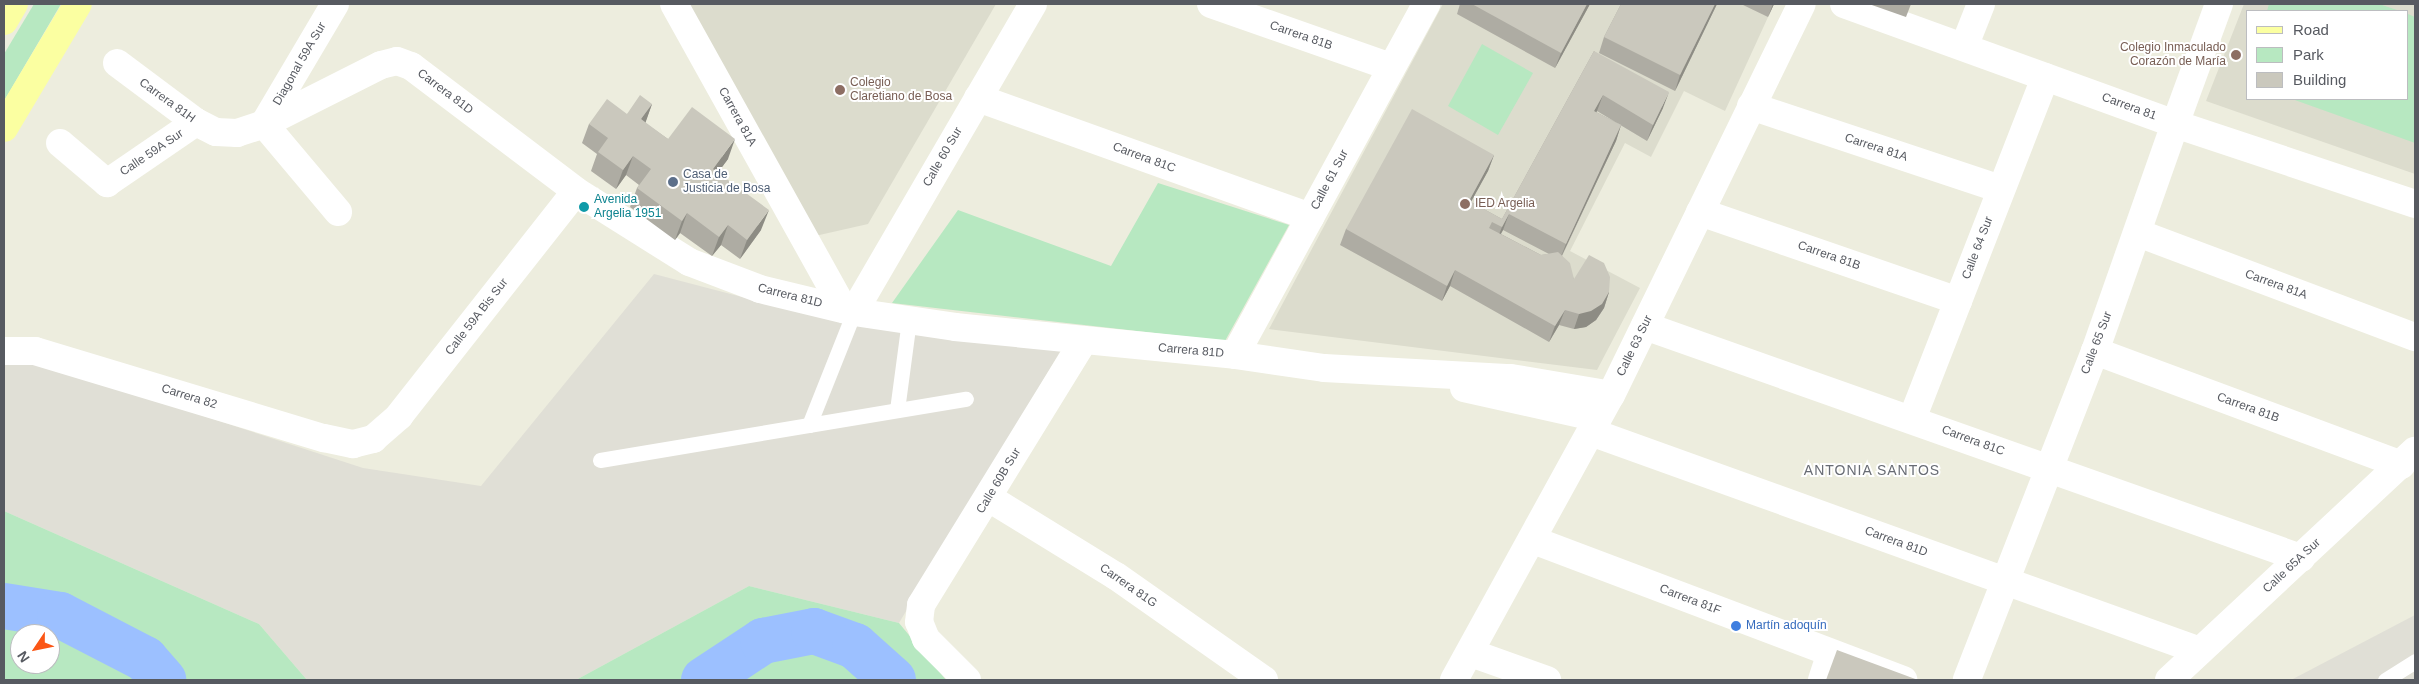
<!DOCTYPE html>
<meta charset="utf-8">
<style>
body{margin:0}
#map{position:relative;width:2419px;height:684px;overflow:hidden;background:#ededde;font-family:Arial,sans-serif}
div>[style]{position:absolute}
.industrial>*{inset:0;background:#e0dfd6}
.education>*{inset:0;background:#dcdccd}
.green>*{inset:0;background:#b7e8c1}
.river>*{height:46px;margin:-23px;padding:0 23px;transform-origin:23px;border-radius:23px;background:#9cc0ff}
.lane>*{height:15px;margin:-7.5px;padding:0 7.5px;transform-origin:7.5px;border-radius:7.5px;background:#fff}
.street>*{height:28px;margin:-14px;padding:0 14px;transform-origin:14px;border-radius:14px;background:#fff}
.secondary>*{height:28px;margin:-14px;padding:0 14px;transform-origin:14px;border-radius:14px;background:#fff}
.primary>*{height:28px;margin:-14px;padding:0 14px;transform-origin:14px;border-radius:14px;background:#fbffa1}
.wall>*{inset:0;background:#aeaca3}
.shaded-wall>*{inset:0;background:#8d8c84}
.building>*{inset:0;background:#cac8bd}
.dots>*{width:14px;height:14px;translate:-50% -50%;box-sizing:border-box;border:2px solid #fff;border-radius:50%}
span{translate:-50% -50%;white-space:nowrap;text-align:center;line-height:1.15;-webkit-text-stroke:4px #fff;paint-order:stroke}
.street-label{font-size:12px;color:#575a61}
.education-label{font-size:12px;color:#785e54}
.right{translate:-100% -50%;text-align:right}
.left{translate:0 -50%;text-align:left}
.service-label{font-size:12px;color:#4e5e75}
.culture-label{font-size:12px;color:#0d838f}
.shop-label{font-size:12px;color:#366cbe}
.neighbourhood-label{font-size:14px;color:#686c74;letter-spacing:1px}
.frame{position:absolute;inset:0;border:5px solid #575a61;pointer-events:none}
.legend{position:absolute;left:2246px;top:10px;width:162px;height:90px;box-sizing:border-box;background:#fff;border:1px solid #bcbdc0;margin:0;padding:6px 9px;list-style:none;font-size:15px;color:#575a61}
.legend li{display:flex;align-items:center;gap:10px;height:25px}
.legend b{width:25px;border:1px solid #bcbdc0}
.north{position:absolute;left:10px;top:624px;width:50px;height:50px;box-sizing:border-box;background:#fff;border:1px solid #bcbdc0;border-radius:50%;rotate:236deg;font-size:14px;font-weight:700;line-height:20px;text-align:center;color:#575a61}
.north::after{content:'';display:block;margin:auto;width:18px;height:22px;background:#fb5616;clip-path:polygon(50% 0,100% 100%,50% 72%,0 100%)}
</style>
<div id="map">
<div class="industrial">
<i style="clip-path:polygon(654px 274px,803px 313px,1064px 345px,899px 623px,749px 586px,576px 680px,307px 680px,259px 624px,4px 511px,4px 360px,41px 363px,363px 468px,481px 486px)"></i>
<i style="clip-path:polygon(2415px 615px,2415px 680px,2291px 680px)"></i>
</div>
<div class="education">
<i style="clip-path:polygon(687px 4px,996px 4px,868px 224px,815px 236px)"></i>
<i style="clip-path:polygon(1443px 4px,1774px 4px,1725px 111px,1684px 91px,1651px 157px,1625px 143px,1570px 251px,1640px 288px,1597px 370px,1269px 329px)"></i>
<i style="clip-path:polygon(evenodd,2244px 4px,2415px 4px,2415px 174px,2206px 101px,2244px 4px,2248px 11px,2408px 11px,2408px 99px,2248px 99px,2248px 11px)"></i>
</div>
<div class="green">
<i style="clip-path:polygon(34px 4px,61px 4px,4px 101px,4px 54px)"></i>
<i style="clip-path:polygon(2269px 4px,2379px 4px,2400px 11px,2267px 11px)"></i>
<i style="clip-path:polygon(2408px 14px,2415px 17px,2415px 143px,2292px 99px,2408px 99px)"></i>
<i style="clip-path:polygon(1482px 44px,1533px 73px,1498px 135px,1448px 106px)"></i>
<i style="clip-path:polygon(1158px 183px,1289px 225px,1225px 341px,892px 303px,958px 210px,1111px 266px)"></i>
<i style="clip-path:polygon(evenodd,4px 511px,259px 624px,307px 680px,4px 680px,4px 511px,20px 634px,50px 634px,50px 664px,20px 664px,20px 634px)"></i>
<i style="clip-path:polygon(749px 586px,899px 623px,946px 680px,576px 680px)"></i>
</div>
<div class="river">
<i style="left:4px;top:606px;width:57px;rotate:9.1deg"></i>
<i style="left:60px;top:615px;width:96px;rotate:27.4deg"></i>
<i style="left:145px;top:659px;width:28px;rotate:49deg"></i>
<i style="left:704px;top:680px;width:71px;rotate:-33.5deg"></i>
<i style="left:763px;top:641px;width:52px;rotate:-11.1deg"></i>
<i style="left:814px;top:631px;width:44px;rotate:20.1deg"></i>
<i style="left:855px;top:646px;width:51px;rotate:41.8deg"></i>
</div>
<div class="lane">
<i style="left:897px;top:410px;width:91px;rotate:-82.4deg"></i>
<i style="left:809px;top:425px;width:122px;rotate:-68.3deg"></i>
<i style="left:600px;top:460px;width:371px;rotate:-9.5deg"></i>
<i style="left:2385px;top:680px;width:36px;rotate:-32deg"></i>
</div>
<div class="street">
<i style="left:335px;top:4px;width:139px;rotate:120.6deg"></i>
<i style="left:264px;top:124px;width:115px;rotate:49.9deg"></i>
<i style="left:674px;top:4px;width:349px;rotate:60.9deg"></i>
<i style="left:1211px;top:4px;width:191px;rotate:19.3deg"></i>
<i style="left:1844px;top:4px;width:352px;rotate:19.9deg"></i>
<i style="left:2175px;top:124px;width:241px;rotate:109.4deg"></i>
<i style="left:2095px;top:351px;width:353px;rotate:111.3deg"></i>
<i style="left:1964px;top:47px;width:46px;rotate:-68.4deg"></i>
<i style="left:117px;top:63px;width:99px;rotate:36.8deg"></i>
<i style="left:196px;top:122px;width:22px;rotate:27deg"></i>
<i style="left:216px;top:132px;width:21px;rotate:3deg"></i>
<i style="left:237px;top:133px;width:28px;rotate:-18deg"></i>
<i style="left:264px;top:124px;width:131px;rotate:-26.8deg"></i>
<i style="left:381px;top:65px;width:16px;rotate:-14deg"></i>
<i style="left:397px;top:61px;width:15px;rotate:20deg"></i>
<i style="left:411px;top:66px;width:207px;rotate:37.1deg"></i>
<i style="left:576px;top:191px;width:133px;rotate:32.1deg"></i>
<i style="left:689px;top:262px;width:76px;rotate:20.8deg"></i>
<i style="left:760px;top:289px;width:97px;rotate:13.7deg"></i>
<i style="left:978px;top:98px;width:353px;rotate:19.7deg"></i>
<i style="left:1751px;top:106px;width:263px;rotate:18.4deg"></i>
<i style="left:60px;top:143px;width:62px;rotate:40.4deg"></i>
<i style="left:107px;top:183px;width:108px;rotate:-34.4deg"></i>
<i style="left:1700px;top:212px;width:273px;rotate:19deg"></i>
<i style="left:2138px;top:233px;width:296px;rotate:20.6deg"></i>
<i style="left:1645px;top:326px;width:696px;rotate:19.48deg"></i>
<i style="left:4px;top:351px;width:31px"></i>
<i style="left:35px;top:351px;width:302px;rotate:16.8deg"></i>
<i style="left:324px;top:438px;width:30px;rotate:12deg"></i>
<i style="left:353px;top:444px;width:21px;rotate:-14deg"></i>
<i style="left:373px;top:439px;width:35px;rotate:-41deg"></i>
<i style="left:399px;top:416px;width:286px;rotate:-51.8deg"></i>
<i style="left:2095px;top:351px;width:327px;rotate:20.4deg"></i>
<i style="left:1235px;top:355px;width:400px;rotate:-61.4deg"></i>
<i style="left:1912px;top:419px;width:367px;rotate:-68.7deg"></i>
<i style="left:1591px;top:432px;width:647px;rotate:19.78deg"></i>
<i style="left:989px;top:498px;width:149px;rotate:31.6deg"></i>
<i style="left:1116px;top:576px;width:181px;rotate:35.1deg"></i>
<i style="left:1533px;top:540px;width:396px;rotate:20.7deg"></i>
<i style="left:1471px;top:653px;width:81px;rotate:19.6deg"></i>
<i style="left:967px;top:680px;width:58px;rotate:-135deg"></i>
<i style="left:926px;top:639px;width:18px;rotate:-112deg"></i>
<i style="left:919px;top:622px;width:17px;rotate:-83deg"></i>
<i style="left:921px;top:605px;width:311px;rotate:-58.4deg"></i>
<i style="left:1822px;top:680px;width:28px;rotate:-72deg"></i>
<i style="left:2169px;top:680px;width:336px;rotate:-43deg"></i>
</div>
<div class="secondary">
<i style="left:1033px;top:4px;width:356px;rotate:120.2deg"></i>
<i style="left:854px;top:312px;width:102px;rotate:8.4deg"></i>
<i style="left:955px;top:327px;width:281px;rotate:5.7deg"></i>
<i style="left:1235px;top:355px;width:90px;rotate:8.3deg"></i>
<i style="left:1324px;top:368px;width:187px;rotate:3.1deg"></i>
<i style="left:1511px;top:378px;width:101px;rotate:9.6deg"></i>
<i style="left:2219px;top:4px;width:128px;rotate:110.1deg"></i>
<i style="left:2175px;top:124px;width:253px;rotate:18.4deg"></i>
<i style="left:1464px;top:388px;width:137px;rotate:12.6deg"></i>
<i style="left:1454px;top:680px;width:325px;rotate:-61.2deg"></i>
<i style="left:1611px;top:395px;width:435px;rotate:-64deg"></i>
</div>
<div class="primary">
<i style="left:4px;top:21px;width:20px;rotate:-60deg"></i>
<i style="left:4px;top:128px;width:144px;rotate:-59.2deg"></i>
</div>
<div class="wall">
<i style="clip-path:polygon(1460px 4px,1590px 4px,1555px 68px,1457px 14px)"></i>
<i style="clip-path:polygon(1621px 4px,1717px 4px,1675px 91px,1599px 53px,1604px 37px)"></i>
<i style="clip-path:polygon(1741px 4px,1774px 4px,1768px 17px)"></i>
<i style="clip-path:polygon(1869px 4px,1911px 4px,1906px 17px)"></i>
<i style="clip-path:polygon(evenodd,1594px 51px,1663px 108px,1647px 141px,1597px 111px,1596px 112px,1621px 125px,1616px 141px,1562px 256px,1574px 279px,1609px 292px,1604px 308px,1596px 320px,1586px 327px,1574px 329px,1559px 325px,1549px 342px,1450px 286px,1442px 301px,1340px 245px,1346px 229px,1494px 155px,1488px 171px,1471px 202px,1502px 219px,1594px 51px,1503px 230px,1549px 254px,1541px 255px,1501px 234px,1503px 230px)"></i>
<i style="clip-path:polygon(652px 104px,645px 123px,668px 139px,728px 159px,718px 172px,761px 230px,740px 259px,721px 245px,712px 256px,680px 233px,675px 240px,630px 207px,637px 188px,639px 185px,626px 175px,616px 189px,591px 171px,597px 154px,582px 143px,589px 124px,627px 114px)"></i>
</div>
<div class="shaded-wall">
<i style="clip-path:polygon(1587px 4px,1590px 4px,1555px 68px,1561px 53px)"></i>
<i style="clip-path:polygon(1715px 4px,1717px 4px,1675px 91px,1680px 75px)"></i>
<i style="clip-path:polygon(1773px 4px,1774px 4px,1768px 17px)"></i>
<i style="clip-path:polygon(1669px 92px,1663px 108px,1647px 141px,1653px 125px)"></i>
<i style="clip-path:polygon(1603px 95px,1597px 111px,1588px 127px,1594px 111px)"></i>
<i style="clip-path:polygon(652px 104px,645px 124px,641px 119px)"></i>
<i style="clip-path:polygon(1621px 125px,1616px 141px,1560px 259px,1566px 244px)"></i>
<i style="clip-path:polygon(735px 139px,728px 159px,706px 189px,713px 169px)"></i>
<i style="clip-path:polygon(1494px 155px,1488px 171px,1463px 216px,1469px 201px)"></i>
<i style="clip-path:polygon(633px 156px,626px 175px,616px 189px,623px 170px)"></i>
<i style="clip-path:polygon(769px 210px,761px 230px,740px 259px,747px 240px)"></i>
<i style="clip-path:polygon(687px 213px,680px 233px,675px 240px,682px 221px)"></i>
<i style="clip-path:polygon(1509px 214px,1503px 230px,1496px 242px,1502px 227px)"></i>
<i style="clip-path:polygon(728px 225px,721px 245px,712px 256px,719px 237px)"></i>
<i style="clip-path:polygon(1455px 270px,1450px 286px,1442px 301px,1447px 286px)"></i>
<i style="clip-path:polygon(1609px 292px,1604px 308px,1596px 320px,1586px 327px,1574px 329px,1579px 314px)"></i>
<i style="clip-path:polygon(1565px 310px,1559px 325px,1549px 342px,1555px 326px)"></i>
</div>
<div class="building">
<i style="clip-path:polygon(1472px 4px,1587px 4px,1561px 53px)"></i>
<i style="clip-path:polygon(1621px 4px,1715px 4px,1680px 75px,1604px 37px)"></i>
<i style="clip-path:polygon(1594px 51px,1669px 92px,1653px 125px,1603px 95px,1594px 111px,1621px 125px,1566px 244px,1509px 214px,1502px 227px,1492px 222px,1489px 228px,1541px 255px,1558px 252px,1570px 263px,1574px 279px,1589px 255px,1604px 263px,1610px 277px,1609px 292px,1602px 304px,1591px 311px,1579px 314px,1565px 310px,1555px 326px,1455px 270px,1447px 286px,1346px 229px,1412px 109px,1494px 155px,1469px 201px,1502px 219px)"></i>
<i style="clip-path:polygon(640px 95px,652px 104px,641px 119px,668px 139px,692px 107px,735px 139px,713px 169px,769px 210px,747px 240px,728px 225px,719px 237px,687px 213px,682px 221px,637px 188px,651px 169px,633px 156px,623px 170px,598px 152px,608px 138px,589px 124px,607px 99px,627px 114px)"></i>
<i style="clip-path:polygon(1837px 650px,1918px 680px,1826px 680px)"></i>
</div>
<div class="dots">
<i style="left:2236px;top:55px;background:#8d6e63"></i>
<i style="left:840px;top:90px;background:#8d6e63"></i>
<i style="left:673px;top:182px;background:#5c6f8a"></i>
<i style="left:1465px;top:204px;background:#8d6e63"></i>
<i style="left:584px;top:207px;background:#0f9aa8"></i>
<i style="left:1736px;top:626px;background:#3f7fe0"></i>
</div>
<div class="street-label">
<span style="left:1301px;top:36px;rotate:19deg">Carrera 81B</span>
<span style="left:300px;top:64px;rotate:-60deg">Diagonal 59A Sur</span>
<span style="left:445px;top:92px;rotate:37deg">Carrera 81D</span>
<span style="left:167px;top:101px;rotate:36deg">Carrera 81H</span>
<span style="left:2129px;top:107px;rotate:20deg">Carrera 81</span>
<span style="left:737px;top:117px;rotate:61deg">Carrera 81A</span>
<span style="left:1876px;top:148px;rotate:18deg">Carrera 81A</span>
<span style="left:152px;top:153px;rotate:-34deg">Calle 59A Sur</span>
<span style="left:943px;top:157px;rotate:-60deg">Calle 60 Sur</span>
<span style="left:1144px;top:158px;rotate:20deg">Carrera 81C</span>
<span style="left:1330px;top:180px;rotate:-62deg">Calle 61 Sur</span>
<span style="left:1978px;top:248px;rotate:-69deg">Calle 64 Sur</span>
<span style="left:1829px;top:256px;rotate:19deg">Carrera 81B</span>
<span style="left:2276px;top:285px;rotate:20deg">Carrera 81A</span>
<span style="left:790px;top:296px;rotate:14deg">Carrera 81D</span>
<span style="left:477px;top:317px;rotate:-52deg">Calle 59A Bis Sur</span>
<span style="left:2097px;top:343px;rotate:-69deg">Calle 65 Sur</span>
<span style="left:1635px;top:346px;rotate:-64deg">Calle 63 Sur</span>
<span style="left:1191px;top:351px;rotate:5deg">Carrera 81D</span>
<span style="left:189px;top:397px;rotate:17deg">Carrera 82</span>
<span style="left:2248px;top:408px;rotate:20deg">Carrera 81B</span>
<span style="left:1973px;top:441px;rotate:20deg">Carrera 81C</span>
<span style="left:999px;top:481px;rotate:-59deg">Calle 60B Sur</span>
<span style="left:1896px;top:542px;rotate:20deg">Carrera 81D</span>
<span style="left:2292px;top:566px;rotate:-43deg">Calle 65A Sur</span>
<span style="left:1128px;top:586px;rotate:35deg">Carrera 81G</span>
<span style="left:1690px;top:600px;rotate:21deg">Carrera 81F</span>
</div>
<div class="education-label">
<span class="right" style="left:2226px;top:55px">Colegio Inmaculado<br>Corazón de María</span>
<span class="left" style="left:850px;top:90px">Colegio<br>Claretiano de Bosa</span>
<span class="left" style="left:1475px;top:204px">IED Argelia</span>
</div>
<div class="service-label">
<span class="left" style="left:683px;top:182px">Casa de<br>Justicia de Bosa</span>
</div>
<div class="culture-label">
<span class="left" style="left:594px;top:207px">Avenida<br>Argelia 1951</span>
</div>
<div class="shop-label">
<span class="left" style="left:1746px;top:626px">Martín adoquín</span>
</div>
<div class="neighbourhood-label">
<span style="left:1872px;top:470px">ANTONIA SANTOS</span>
</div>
<div class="frame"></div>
<ul class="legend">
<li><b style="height:6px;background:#fbffa1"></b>Road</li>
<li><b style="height:14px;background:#b7e8c1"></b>Park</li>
<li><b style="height:14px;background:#cac8bd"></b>Building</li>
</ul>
<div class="north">N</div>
</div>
